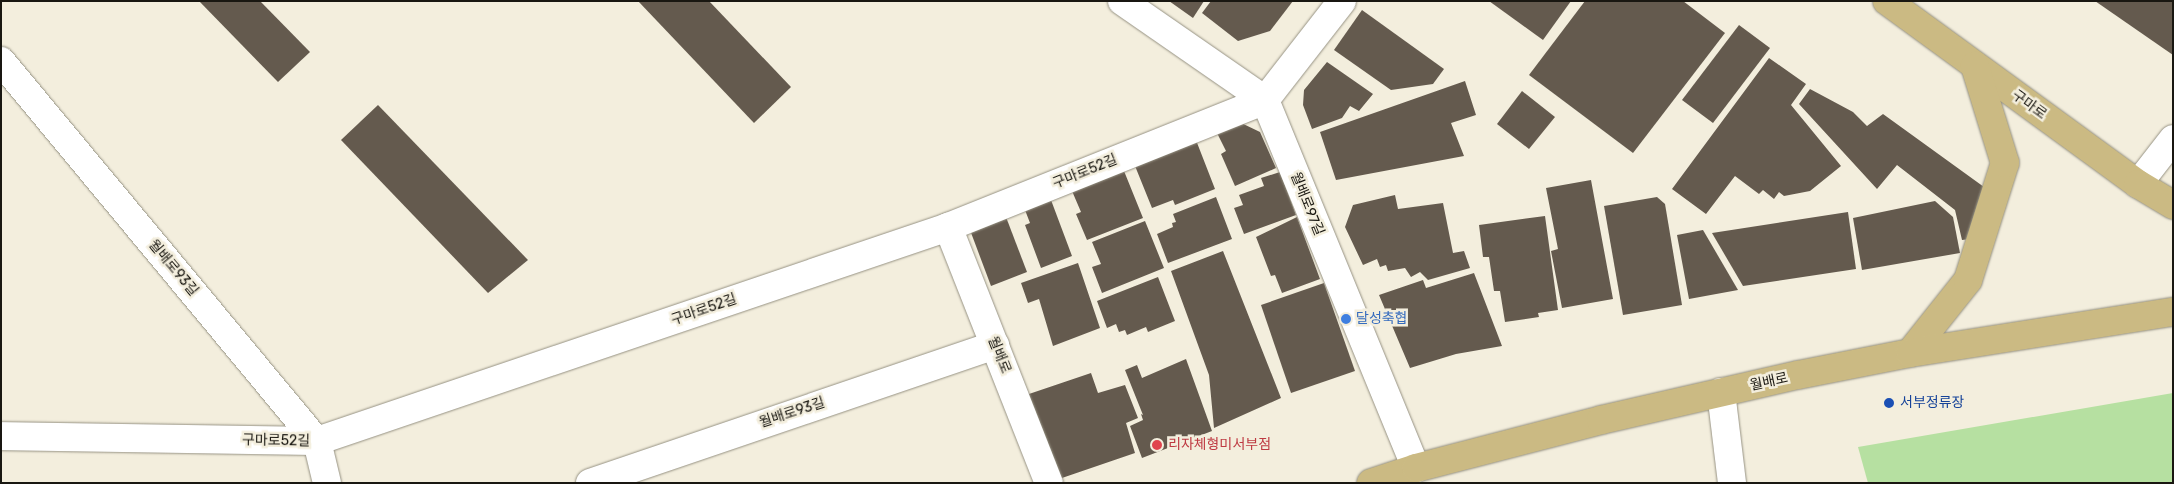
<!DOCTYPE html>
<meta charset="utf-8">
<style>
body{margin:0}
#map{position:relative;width:2174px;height:484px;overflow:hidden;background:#f3eedd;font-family:Rubik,"Noto Sans KR",sans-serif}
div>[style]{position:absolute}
.green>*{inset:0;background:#b6e0a1}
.building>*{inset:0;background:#645a4e}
.roads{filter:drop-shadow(0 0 1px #969283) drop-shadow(0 0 1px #969283)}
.minor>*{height:28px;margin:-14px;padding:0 14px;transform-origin:14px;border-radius:14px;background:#fff}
.major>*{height:28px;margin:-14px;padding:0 14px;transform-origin:14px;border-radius:14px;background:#cbba83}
.dots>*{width:14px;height:14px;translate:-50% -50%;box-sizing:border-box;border:2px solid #f3eedd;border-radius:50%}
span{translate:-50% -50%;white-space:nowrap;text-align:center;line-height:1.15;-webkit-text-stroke:5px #f3eedd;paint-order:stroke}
.street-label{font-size:14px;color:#191711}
.shop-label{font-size:14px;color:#366cbe}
.left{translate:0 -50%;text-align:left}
.transit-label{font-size:14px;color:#164399}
.health-label{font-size:14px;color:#be3a42}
.frame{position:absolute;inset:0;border:2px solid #191711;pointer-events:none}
</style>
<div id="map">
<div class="green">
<i style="clip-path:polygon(2173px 393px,2173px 483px,1868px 483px,1858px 447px)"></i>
</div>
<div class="building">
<i style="clip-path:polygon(199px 1px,260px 1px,310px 52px,278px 82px)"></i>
<i style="clip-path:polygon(638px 1px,709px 1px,791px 87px,754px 123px)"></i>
<i style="clip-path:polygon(1169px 1px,1204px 1px,1193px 18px)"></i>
<i style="clip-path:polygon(1211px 1px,1293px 1px,1270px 31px,1238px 41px,1202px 13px)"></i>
<i style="clip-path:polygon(1489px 1px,1571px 1px,1543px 40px)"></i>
<i style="clip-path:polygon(1585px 1px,1683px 1px,1725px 33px,1633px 153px,1529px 75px)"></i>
<i style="clip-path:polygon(2095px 1px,2173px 1px,2173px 55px)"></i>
<i style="clip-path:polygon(1362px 10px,1444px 69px,1433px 84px,1391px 90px,1334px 50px)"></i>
<i style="clip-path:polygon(1739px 25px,1770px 48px,1713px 123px,1682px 100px)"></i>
<i style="clip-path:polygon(1769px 58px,1806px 84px,1791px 105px,1841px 166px,1810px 191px,1784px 196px,1779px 192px,1774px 199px,1763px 190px,1759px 194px,1735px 176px,1706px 214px,1672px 189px)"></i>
<i style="clip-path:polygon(1327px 62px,1373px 94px,1359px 111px,1350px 106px,1342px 118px,1312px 129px,1303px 105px,1304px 90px)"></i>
<i style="clip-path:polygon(1465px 81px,1476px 115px,1451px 123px,1464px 156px,1336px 180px,1320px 132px)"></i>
<i style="clip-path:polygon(1810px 89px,1853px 112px,1867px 126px,1883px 114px,1984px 187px,1970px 239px,1962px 240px,1955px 210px,1897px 165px,1877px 189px,1799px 104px)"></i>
<i style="clip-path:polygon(1522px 91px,1555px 117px,1529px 149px,1497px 124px)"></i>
<i style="clip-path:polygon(378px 105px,528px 260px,488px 293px,341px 140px)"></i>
<i style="clip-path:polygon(1235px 120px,1260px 132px,1276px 168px,1235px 186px,1221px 154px,1226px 151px,1215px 129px)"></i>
<i style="clip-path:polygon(1194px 135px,1215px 189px,1175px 205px,1173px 200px,1152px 208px,1133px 161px)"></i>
<i style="clip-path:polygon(1124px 171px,1143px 218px,1087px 240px,1076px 214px,1081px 212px,1072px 191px)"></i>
<i style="clip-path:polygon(1280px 172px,1296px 215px,1244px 234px,1234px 208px,1243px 205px,1239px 195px,1264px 186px,1261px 178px)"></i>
<i style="clip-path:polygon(1591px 180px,1613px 299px,1562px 308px,1551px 251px,1558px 249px,1546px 188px)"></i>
<i style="clip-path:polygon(1395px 195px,1398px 209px,1443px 203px,1453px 253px,1464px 251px,1470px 268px,1428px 280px,1420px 272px,1411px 277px,1405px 268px,1388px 271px,1386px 265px,1380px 267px,1377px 259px,1363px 265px,1345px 227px,1353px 205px)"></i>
<i style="clip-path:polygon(1216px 197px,1232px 239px,1168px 263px,1157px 234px,1173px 227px,1172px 223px,1176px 222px,1173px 214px)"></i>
<i style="clip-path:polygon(1657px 197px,1665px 204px,1682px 305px,1623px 315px,1604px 206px)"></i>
<i style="clip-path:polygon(1051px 200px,1072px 256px,1041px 268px,1025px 225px,1030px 223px,1025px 210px)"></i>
<i style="clip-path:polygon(1935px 201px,1953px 217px,1960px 253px,1862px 270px,1853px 218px)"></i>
<i style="clip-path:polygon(1848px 212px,1856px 269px,1743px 286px,1712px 233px)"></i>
<i style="clip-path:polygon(1545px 216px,1558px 310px,1538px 313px,1539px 317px,1505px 322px,1500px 291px,1494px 291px,1489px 257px,1483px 257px,1479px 225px)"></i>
<i style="clip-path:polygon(1006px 217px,1027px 272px,991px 286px,970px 230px)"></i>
<i style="clip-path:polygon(1297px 217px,1320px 279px,1282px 293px,1275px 275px,1271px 276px,1256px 237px)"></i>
<i style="clip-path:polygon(1145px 221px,1164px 268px,1102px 293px,1092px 267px,1101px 264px,1092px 242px)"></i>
<i style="clip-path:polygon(1703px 230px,1738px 290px,1689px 299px,1677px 235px)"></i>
<i style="clip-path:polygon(1223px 251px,1281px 398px,1214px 428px,1209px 375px,1171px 271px)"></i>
<i style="clip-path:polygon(1078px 263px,1100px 328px,1053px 346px,1039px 299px,1028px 303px,1021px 283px)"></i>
<i style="clip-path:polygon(1474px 273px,1502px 346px,1456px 354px,1410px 368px,1379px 295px,1423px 280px,1426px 288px)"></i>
<i style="clip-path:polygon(1158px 277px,1175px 321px,1148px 332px,1146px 327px,1127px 335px,1125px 330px,1119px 332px,1116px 324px,1107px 328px,1097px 301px)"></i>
<i style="clip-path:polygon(1324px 283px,1355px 371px,1291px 393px,1261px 305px)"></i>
<i style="clip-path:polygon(1186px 359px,1212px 431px,1142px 458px,1130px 426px,1143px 420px,1141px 414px,1143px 415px,1125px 370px,1137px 365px,1142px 378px)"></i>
<i style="clip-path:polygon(1091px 373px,1098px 393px,1125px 385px,1138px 418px,1126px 423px,1135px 453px,1059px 479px,1026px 395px)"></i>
</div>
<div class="roads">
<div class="minor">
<i style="left:1122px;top:1px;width:174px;rotate:34.7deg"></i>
<i style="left:1265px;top:100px;width:398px;rotate:67.7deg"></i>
<i style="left:1px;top:61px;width:494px;rotate:50.3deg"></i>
<i style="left:317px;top:441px;width:43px;rotate:76.6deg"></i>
<i style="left:2138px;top:184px;width:57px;rotate:-52.1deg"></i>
<i style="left:948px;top:227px;width:275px;rotate:68.5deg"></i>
<i style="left:1721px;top:392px;width:92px;rotate:83.1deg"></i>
<i style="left:1px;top:436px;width:316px;rotate:0.9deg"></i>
<i style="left:317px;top:441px;width:666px;rotate:-18.73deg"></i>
<i style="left:948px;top:227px;width:341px;rotate:-21.8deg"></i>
<i style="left:1265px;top:100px;width:125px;rotate:-52.1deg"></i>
<i style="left:590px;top:483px;width:428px;rotate:-18.8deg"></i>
</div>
<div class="major">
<i style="left:1887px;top:1px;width:311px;rotate:36.1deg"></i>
<i style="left:2138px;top:184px;width:41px;rotate:31deg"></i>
<i style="left:1910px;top:353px;width:93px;rotate:-51.5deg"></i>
<i style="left:1968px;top:280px;width:123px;rotate:-72.5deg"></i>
<i style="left:2005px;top:163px;width:102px;rotate:-107.2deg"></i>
<i style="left:1371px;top:483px;width:47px;rotate:-18.4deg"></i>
<i style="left:1416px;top:468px;width:191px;rotate:-14.5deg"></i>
<i style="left:1601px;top:420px;width:202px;rotate:-12.9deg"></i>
<i style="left:1798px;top:375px;width:114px;rotate:-11.1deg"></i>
<i style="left:1910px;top:353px;width:266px;rotate:-8.9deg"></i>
</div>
</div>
<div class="dots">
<i style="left:1346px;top:319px;background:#3f7fe0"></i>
<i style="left:1889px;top:403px;background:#1a4fb4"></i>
<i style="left:1157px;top:445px;background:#e0444e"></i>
</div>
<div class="street-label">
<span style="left:2029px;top:105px;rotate:36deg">구마로</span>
<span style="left:1085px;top:172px;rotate:-22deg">구마로52길</span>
<span style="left:1307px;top:204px;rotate:68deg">월배로97길</span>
<span style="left:173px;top:268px;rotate:50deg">월배로93길</span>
<span style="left:704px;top:310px;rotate:-19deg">구마로52길</span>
<span style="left:999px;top:355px;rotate:68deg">월배로</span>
<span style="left:1769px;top:382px;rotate:-12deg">월배로</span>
<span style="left:792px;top:413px;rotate:-18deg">월배로93길</span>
<span style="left:276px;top:441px;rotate:1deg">구마로52길</span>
</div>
<div class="shop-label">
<span class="left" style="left:1356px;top:319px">달성축협</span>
</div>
<div class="transit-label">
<span class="left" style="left:1900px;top:403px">서부정류장</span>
</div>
<div class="health-label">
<span class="left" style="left:1168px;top:445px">리자체형미서부점</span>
</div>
<div class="frame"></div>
</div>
